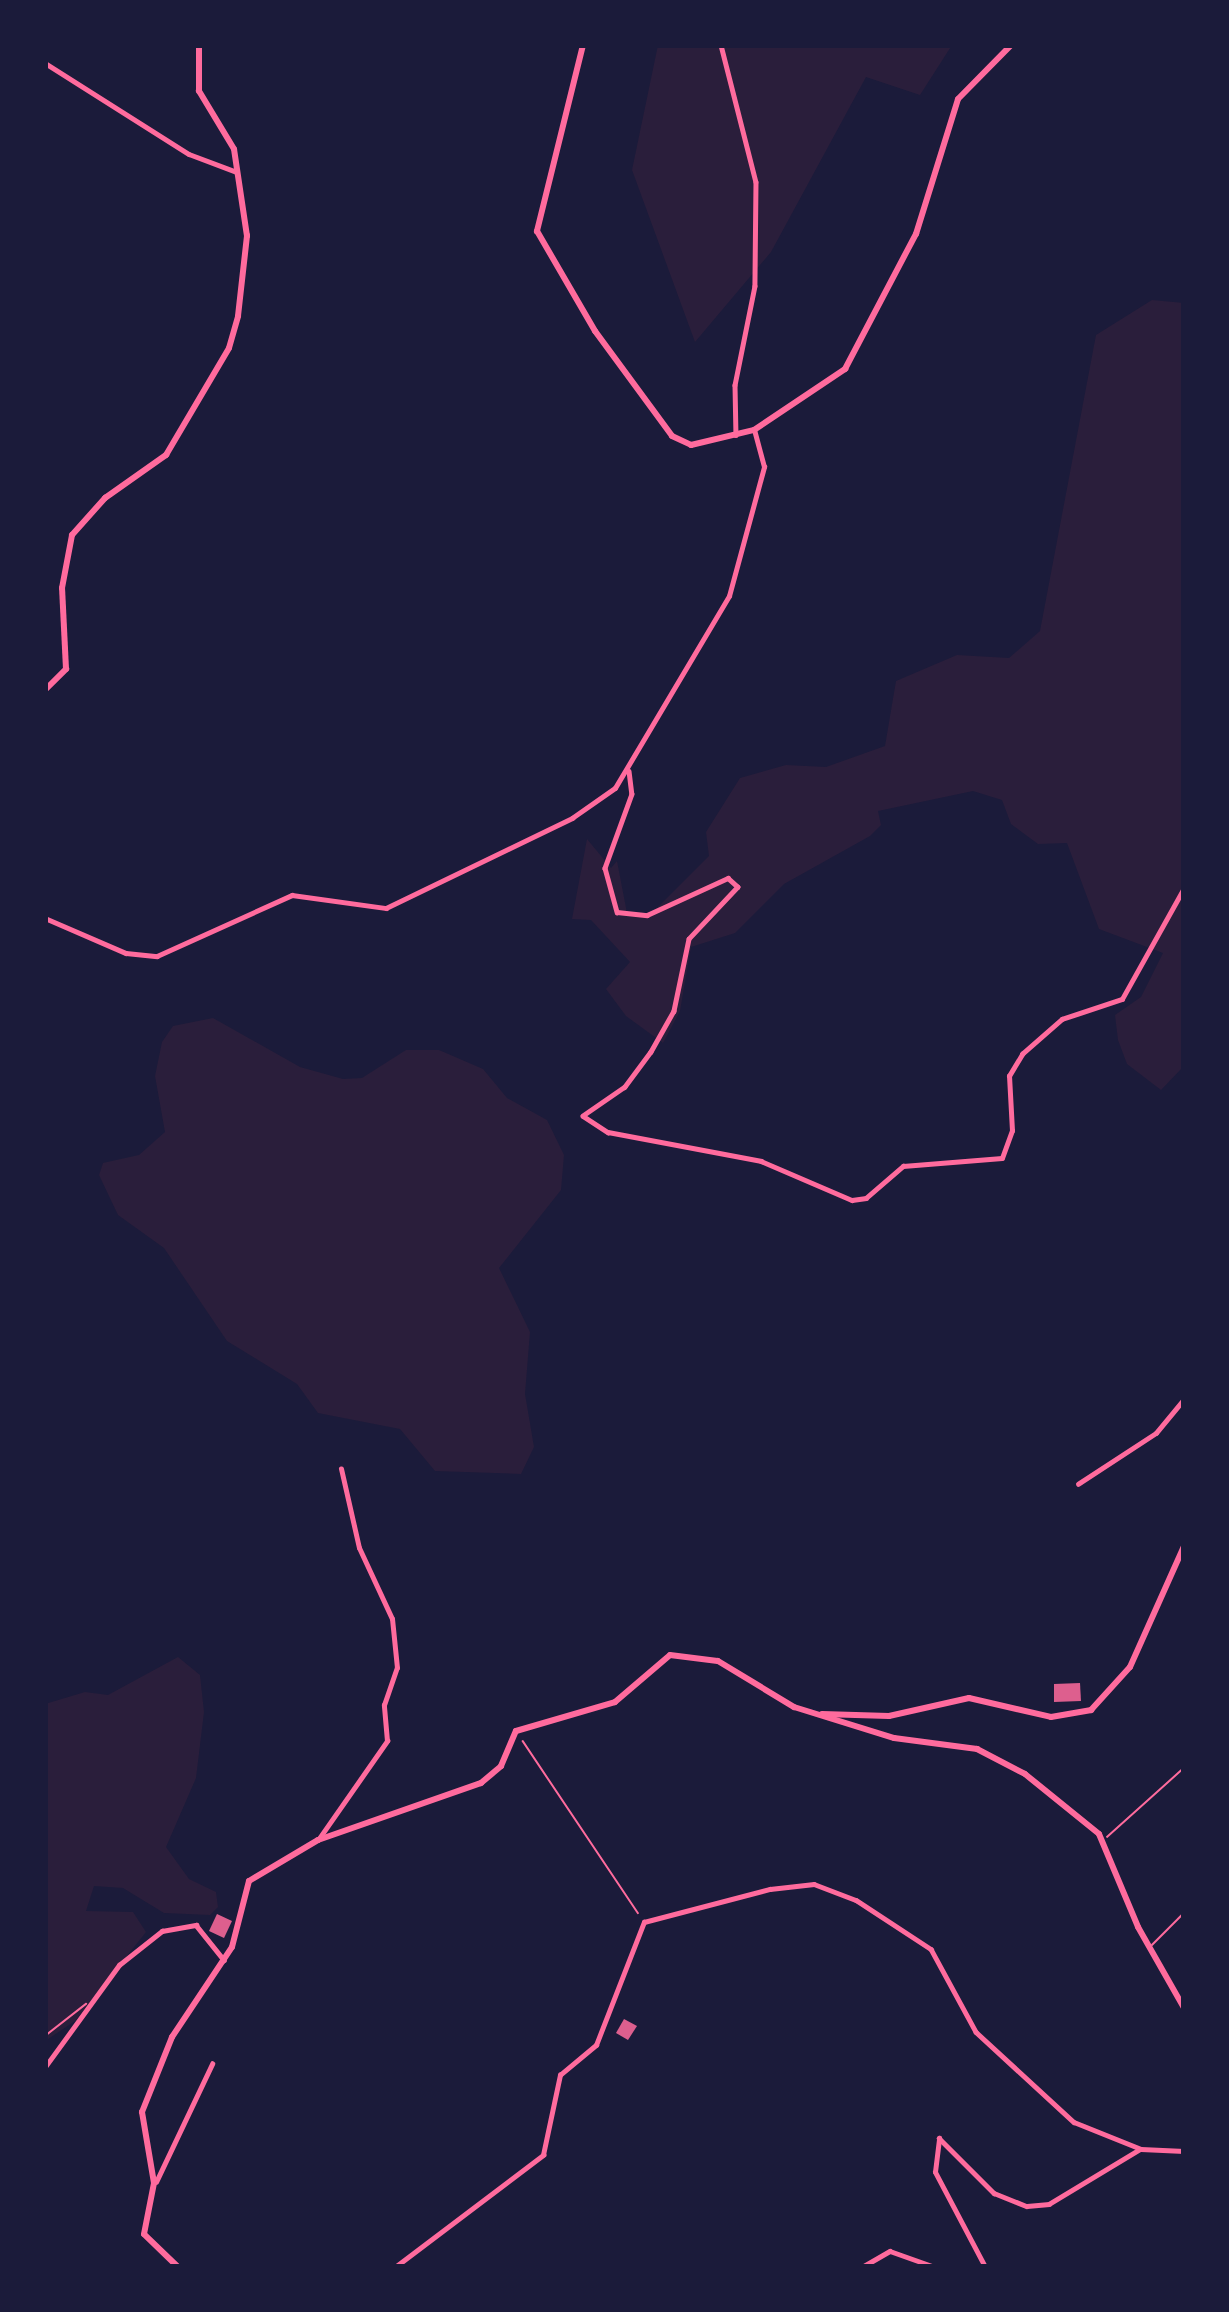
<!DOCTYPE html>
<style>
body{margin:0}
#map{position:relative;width:1229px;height:2312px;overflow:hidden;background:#1b1b3a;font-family:"Space Grotesk",sans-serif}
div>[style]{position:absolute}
.green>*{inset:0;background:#2a1e3b}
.building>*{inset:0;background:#dd5f8e}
.path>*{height:1.5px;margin:-0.75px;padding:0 0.75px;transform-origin:0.75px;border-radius:0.75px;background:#ff6b9d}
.service>*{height:1.5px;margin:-0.75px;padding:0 0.75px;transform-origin:0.75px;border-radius:0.75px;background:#ff6b9d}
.minor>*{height:4.5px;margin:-2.25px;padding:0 2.25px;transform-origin:2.25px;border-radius:2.25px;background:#ff6b9d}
.tertiary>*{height:6px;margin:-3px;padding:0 3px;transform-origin:3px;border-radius:3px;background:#ff6b9d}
.secondary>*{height:6px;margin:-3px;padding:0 3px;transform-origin:3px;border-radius:3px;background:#ff6b9d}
span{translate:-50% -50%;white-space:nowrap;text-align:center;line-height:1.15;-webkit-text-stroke:9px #1b1b3a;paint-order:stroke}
.frame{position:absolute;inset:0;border:48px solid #1b1b3a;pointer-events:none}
</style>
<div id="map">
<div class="green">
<i style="clip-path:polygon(658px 45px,952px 45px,920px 95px,866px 77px,771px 252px,695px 342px,632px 170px)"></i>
<i style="clip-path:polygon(1152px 300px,1184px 303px,1184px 1066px,1161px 1090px,1127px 1064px,1118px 1040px,1115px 1015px,1141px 997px,1163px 953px,1099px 929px,1067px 843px,1038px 844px,1011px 824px,1002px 800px,973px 791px,878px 811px,881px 825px,870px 836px,784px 884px,735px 933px,691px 947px,680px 1011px,663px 1043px,626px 1016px,606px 989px,630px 962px,591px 920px,572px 919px,587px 839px,611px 868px,617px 861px,627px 913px,647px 918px,709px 856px,706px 832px,740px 778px,786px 765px,826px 767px,885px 746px,896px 681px,957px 655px,1009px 658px,1040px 631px,1096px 335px)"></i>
<i style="clip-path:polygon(213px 1018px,300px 1067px,343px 1079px,362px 1078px,406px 1050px,439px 1050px,483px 1069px,507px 1098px,547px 1120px,564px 1155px,561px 1190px,499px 1268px,530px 1332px,525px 1394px,534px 1447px,521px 1474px,435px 1471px,400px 1429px,318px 1413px,297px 1384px,227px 1341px,164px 1248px,118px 1215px,99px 1175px,103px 1163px,139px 1155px,165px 1132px,155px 1076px,162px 1042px,173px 1026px)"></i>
<i style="clip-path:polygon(178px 1657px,200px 1675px,204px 1712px,196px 1778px,166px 1847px,189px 1879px,216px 1892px,218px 1907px,210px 1915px,164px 1913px,123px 1888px,94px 1886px,86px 1911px,133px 1912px,146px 1932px,75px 2021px,45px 2041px,45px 1704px,85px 1692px,108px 1695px)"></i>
</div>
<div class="building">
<i style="clip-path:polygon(1080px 1683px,1081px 1701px,1054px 1702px,1054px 1684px)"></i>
<i style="clip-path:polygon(217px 1914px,232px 1921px,224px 1938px,209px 1931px)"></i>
<i style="clip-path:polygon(624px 2019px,637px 2026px,628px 2040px,616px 2033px)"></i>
</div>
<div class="path">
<i style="left:523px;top:1741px;width:207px;rotate:56.2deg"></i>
</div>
<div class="service">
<i style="left:1107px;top:1837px;width:103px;rotate:-41.9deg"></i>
<i style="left:1152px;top:1945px;width:45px;rotate:-45deg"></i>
<i style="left:45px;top:2036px;width:52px;rotate:-38deg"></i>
</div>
<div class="minor">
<i style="left:721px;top:45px;width:141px;rotate:75.7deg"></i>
<i style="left:756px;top:182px;width:104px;rotate:90.6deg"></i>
<i style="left:755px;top:286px;width:101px;rotate:101.4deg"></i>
<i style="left:735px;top:385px;width:50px;rotate:88.9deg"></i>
<i style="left:45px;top:63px;width:170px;rotate:32.3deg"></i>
<i style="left:189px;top:154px;width:51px;rotate:20.6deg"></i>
<i style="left:629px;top:771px;width:23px;rotate:83deg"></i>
<i style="left:632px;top:794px;width:79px;rotate:110deg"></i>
<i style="left:605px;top:868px;width:46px;rotate:74.7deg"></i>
<i style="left:617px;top:912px;width:30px;rotate:6deg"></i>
<i style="left:647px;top:915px;width:89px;rotate:-24.6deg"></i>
<i style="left:728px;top:878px;width:13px;rotate:42deg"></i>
<i style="left:738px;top:887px;width:71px;rotate:133.3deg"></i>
<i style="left:689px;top:939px;width:74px;rotate:101.8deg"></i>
<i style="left:674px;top:1011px;width:47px;rotate:119.3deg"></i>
<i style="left:651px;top:1052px;width:44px;rotate:126.6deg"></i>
<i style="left:625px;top:1087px;width:51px;rotate:145.4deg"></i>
<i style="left:583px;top:1116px;width:30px;rotate:33deg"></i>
<i style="left:608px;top:1132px;width:156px;rotate:10.7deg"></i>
<i style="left:761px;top:1161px;width:99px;rotate:23.2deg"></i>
<i style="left:852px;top:1200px;width:14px;rotate:-8deg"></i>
<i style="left:866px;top:1198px;width:49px;rotate:-40.9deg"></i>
<i style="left:903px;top:1166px;width:99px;rotate:-4.6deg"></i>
<i style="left:1002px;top:1158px;width:29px;rotate:-70deg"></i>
<i style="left:1012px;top:1131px;width:55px;rotate:-93.1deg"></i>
<i style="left:1009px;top:1076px;width:26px;rotate:-59deg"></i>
<i style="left:1022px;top:1054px;width:53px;rotate:-41.2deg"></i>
<i style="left:1062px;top:1019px;width:63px;rotate:-18.4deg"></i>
<i style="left:1122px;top:999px;width:127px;rotate:-60.8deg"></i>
<i style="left:45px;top:918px;width:88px;rotate:23.4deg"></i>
<i style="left:126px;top:953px;width:31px;rotate:6deg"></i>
<i style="left:157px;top:956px;width:148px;rotate:-24.3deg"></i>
<i style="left:292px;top:895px;width:95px;rotate:7.9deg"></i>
<i style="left:386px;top:908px;width:207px;rotate:-25.8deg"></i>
<i style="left:572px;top:818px;width:52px;rotate:-34.9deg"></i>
<i style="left:615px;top:788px;width:223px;rotate:-59.3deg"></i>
<i style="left:729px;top:596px;width:134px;rotate:-74.8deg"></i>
<i style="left:764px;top:467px;width:38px;rotate:-105deg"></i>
<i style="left:1078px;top:1484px;width:93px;rotate:-33.2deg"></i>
<i style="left:1156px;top:1433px;width:44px;rotate:-50.5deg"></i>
<i style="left:318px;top:1840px;width:121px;rotate:-55.1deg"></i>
<i style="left:387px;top:1741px;width:36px;rotate:-95deg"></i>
<i style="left:384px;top:1705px;width:39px;rotate:-71deg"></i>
<i style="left:397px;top:1668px;width:49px;rotate:-95.8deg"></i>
<i style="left:392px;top:1619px;width:78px;rotate:-114.9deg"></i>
<i style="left:359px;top:1548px;width:81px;rotate:-102.8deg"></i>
<i style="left:45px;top:2067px;width:126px;rotate:-54deg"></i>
<i style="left:119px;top:1965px;width:55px;rotate:-38.3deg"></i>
<i style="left:162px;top:1931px;width:35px;rotate:-10deg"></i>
<i style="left:196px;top:1925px;width:45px;rotate:51.3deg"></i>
<i style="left:156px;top:2182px;width:131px;rotate:-64.6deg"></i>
<i style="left:395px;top:2267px;width:186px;rotate:-37.1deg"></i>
<i style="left:543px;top:2155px;width:82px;rotate:-78deg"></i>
<i style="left:560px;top:2075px;width:47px;rotate:-39.8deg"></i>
<i style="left:596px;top:2045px;width:132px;rotate:-68.7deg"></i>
<i style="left:644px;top:1922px;width:130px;rotate:-14.7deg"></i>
<i style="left:770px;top:1889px;width:44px;rotate:-6.5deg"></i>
<i style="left:814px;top:1884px;width:45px;rotate:20.9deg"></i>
<i style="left:856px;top:1900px;width:90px;rotate:33.2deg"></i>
<i style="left:931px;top:1949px;width:94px;rotate:61.5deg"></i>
<i style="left:976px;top:2032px;width:133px;rotate:42.6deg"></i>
<i style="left:1074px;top:2122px;width:72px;rotate:21.9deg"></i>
<i style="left:1141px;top:2149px;width:43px;rotate:2.7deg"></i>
<i style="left:862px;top:2267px;width:32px;rotate:-30deg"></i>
<i style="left:890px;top:2251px;width:48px;rotate:19.6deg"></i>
<i style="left:985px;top:2267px;width:107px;rotate:-117.8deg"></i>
<i style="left:935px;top:2172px;width:34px;rotate:-83deg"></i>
<i style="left:939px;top:2138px;width:78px;rotate:45deg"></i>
<i style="left:994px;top:2193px;width:35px;rotate:22deg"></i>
<i style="left:1027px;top:2206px;width:22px;rotate:-5deg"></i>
<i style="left:1049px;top:2204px;width:106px;rotate:-31.1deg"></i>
</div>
<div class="tertiary">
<i style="left:45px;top:690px;width:30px;rotate:-45deg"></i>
<i style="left:66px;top:669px;width:81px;rotate:-92.8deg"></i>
<i style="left:62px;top:588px;width:54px;rotate:-79.3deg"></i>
<i style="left:72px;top:535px;width:50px;rotate:-48.3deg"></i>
<i style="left:105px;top:498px;width:75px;rotate:-35.2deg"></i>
<i style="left:166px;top:455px;width:124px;rotate:-59.5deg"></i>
<i style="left:229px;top:348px;width:33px;rotate:-74deg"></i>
<i style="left:238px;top:316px;width:81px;rotate:-83.6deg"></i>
<i style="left:247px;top:236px;width:88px;rotate:-98.5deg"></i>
<i style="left:234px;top:149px;width:68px;rotate:-121.1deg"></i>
<i style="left:199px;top:91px;width:46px;rotate:-90deg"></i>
<i style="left:822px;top:1714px;width:67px;rotate:1.7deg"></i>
<i style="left:889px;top:1716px;width:82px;rotate:-12.7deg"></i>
<i style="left:969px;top:1698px;width:84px;rotate:13deg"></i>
<i style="left:1051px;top:1717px;width:41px;rotate:-9.9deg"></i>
<i style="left:1091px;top:1710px;width:58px;rotate:-47.8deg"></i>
<i style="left:1130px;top:1667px;width:133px;rotate:-65.9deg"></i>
<i style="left:178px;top:2267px;width:47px;rotate:-135.9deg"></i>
<i style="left:144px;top:2234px;width:52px;rotate:-78.9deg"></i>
<i style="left:154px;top:2183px;width:72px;rotate:-99.6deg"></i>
<i style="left:142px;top:2112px;width:81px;rotate:-68.2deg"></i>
<i style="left:172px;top:2037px;width:108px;rotate:-56.3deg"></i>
<i style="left:232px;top:1947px;width:68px;rotate:-75.6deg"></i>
<i style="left:249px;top:1881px;width:80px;rotate:-30.7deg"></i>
<i style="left:318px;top:1840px;width:173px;rotate:-19.3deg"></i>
<i style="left:481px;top:1783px;width:26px;rotate:-40deg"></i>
<i style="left:501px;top:1766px;width:38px;rotate:-67deg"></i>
<i style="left:516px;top:1731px;width:103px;rotate:-16.3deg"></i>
<i style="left:615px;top:1702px;width:72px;rotate:-40.5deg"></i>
<i style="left:670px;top:1655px;width:48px;rotate:7.1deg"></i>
<i style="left:718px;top:1661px;width:89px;rotate:31.2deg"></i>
<i style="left:794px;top:1707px;width:105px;rotate:17.2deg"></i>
<i style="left:894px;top:1738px;width:84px;rotate:7.5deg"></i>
<i style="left:977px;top:1749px;width:54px;rotate:27.5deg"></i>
<i style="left:1025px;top:1774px;width:95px;rotate:39deg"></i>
<i style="left:1099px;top:1834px;width:101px;rotate:67.2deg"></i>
<i style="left:1138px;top:1927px;width:93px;rotate:60.4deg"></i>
</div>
<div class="secondary">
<i style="left:583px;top:45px;width:192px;rotate:103.9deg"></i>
<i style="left:537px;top:231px;width:116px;rotate:59.9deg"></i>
<i style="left:595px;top:331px;width:130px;rotate:53.7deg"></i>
<i style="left:672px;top:436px;width:21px;rotate:25deg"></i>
<i style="left:691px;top:445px;width:65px;rotate:-13.4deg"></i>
<i style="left:754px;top:430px;width:110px;rotate:-33.8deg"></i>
<i style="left:845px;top:369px;width:153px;rotate:-62.3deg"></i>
<i style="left:916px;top:234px;width:141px;rotate:-72.7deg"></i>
<i style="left:958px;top:99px;width:76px;rotate:-45.5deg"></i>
</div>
<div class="frame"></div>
</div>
